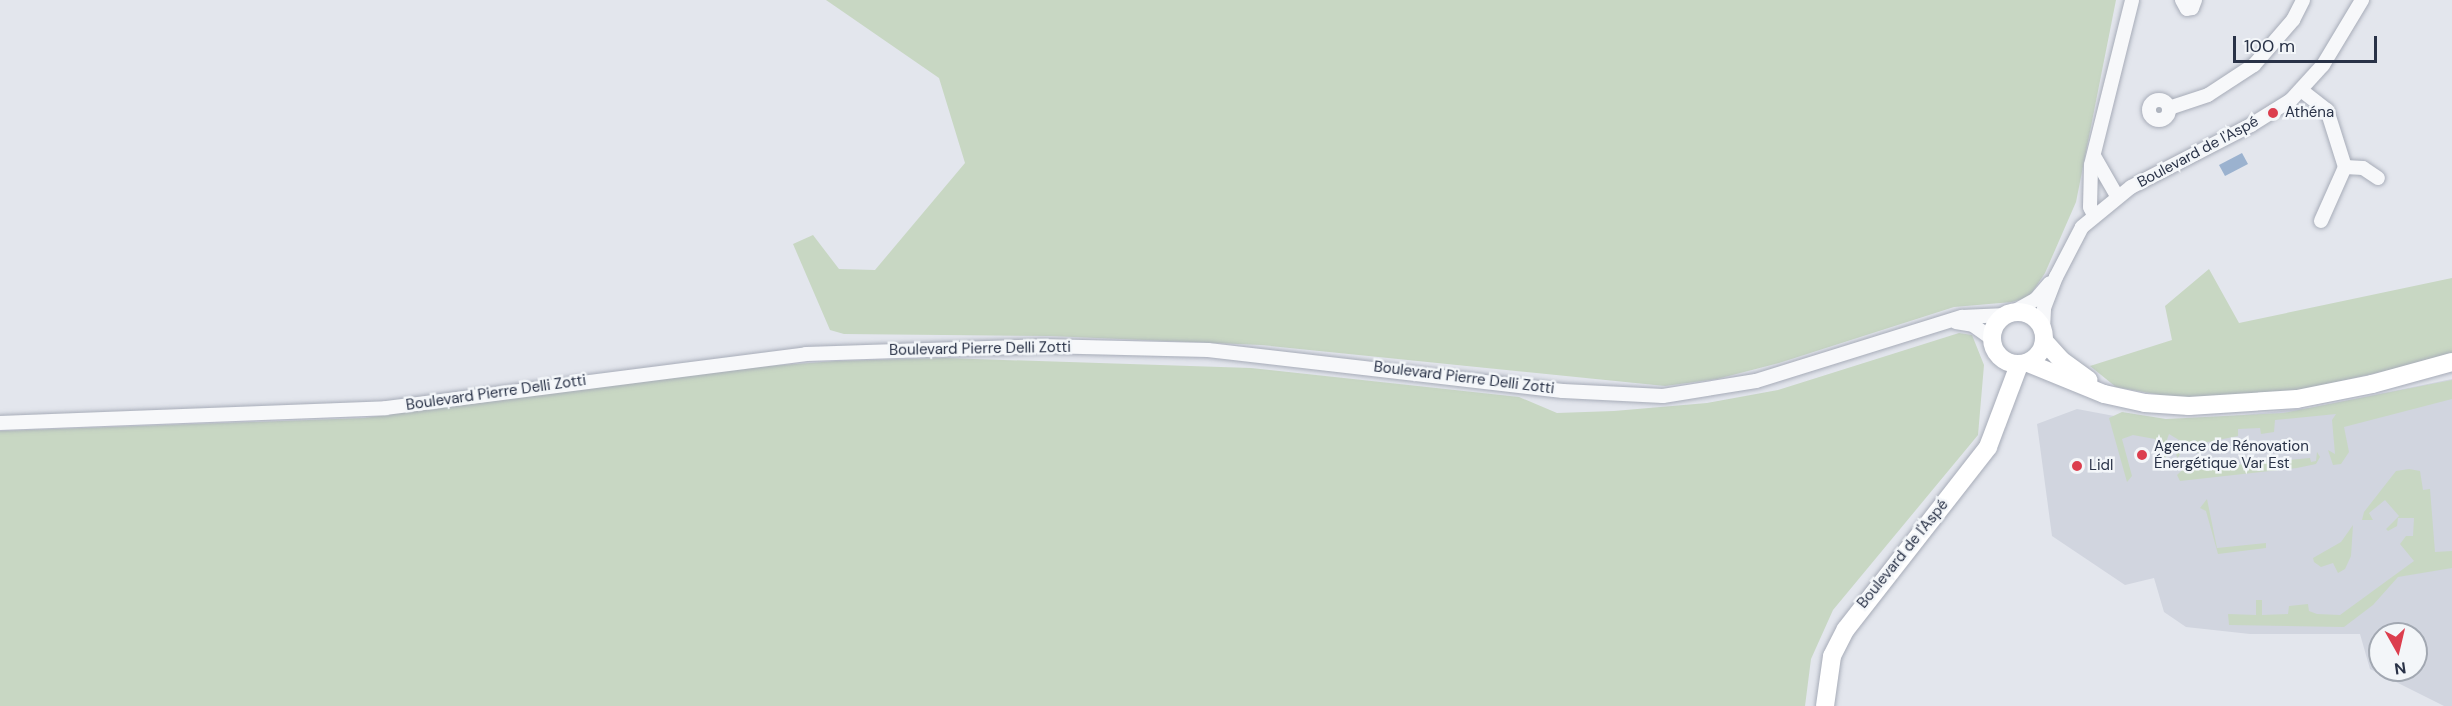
<!DOCTYPE html>
<meta charset="utf-8">
<style>
body{margin:0}
#map{position:relative;width:2452px;height:706px;overflow:hidden;background:#e3e6ed;font-family:"DM Sans",sans-serif}
div>[style]{position:absolute}
.built>*{inset:0;background:#d1d5df}
.green>*{inset:0;background:#c8d7c3}
.water>*{inset:0;background:#9bb2cf}
.roads{filter:drop-shadow(0 0 2px #a7acb8) drop-shadow(0 0 2px #a7acb8)}
.minor>*{height:14px;margin:-7px;padding:0 7px;transform-origin:7px;border-radius:7px;background:#f7f8fa}
.minor>.ring{margin:-7px;padding:0;box-sizing:content-box;background:none;border:14px solid #f7f8fa;border-radius:50%}
.major>*{height:18px;margin:-9px;padding:0 9px;transform-origin:9px;border-radius:9px;background:#fff}
.major>.ring{margin:-9px;padding:0;box-sizing:content-box;background:none;border:18px solid #fff;border-radius:50%}
.dots>*{width:16px;height:16px;translate:-50% -50%;box-sizing:border-box;border:3px solid #f3f6f9;border-radius:50%}
span{translate:-50% -50%;white-space:nowrap;text-align:center;line-height:1.15;-webkit-text-stroke:5px #f3f6f9;paint-order:stroke}
.poi-label{font-size:15px;color:#293247}
.left{translate:0 -50%;text-align:left}
.street-label{font-size:15px;color:#293247}
.north{position:absolute;left:2368px;top:622px;width:60px;height:60px;box-sizing:border-box;background:#f3f6f9;border:2px solid #a2a8b2;border-radius:50%;rotate:172deg;font-size:16px;font-weight:700;line-height:24px;text-align:center;color:#293247}
.north::after{content:'';display:block;margin:auto;width:21px;height:27px;background:#dc3e4e;clip-path:polygon(50% 0,100% 100%,50% 72%,0 100%)}
.scale{position:absolute;left:2233px;top:36px;width:144px;height:27px;box-sizing:border-box;border:3px solid #293247;border-top:0;padding-left:8px;font-size:18px;line-height:21px;white-space:nowrap;color:#293247;-webkit-text-stroke:4px #f3f6f9;paint-order:stroke}
</style>
<div id="map">
<div class="built">
<i style="clip-path:polygon(evenodd,2452px 379px,2452px 706px,2444px 706px,2370px 669px,2360px 634px,2250px 634px,2186px 627px,2164px 612px,2154px 578px,2125px 585px,2052px 536px,2037px 424px,2077px 409px,2157px 424px,2310px 408px,2452px 379px,2380px 634px,2416px 634px,2416px 670px,2380px 670px,2380px 634px)"></i>
</div>
<div class="green">
<i style="clip-path:polygon(826px 0,2116px 0,2076px 202px,2045px 273px,2029px 297px,2012px 302px,1954px 307px,1779px 363px,1717px 379px,1665px 386px,1261px 345px,1050px 336px,844px 334px,830px 330px,793px 244px,813px 235px,839px 269px,875px 270px,965px 163px,939px 78px)"></i>
<i style="clip-path:polygon(2209px 269px,2239px 323px,2452px 278px,2452px 356px,2296px 391px,2189px 400px,2116px 387px,2090px 366px,2172px 340px,2165px 306px)"></i>
<i style="clip-path:polygon(1959px 333px,1972px 335px,1984px 365px,1978px 435px,1833px 610px,1811px 659px,1805px 706px,0 706px,0 431px,364px 418px,728px 369px,836px 361px,945px 358px,1251px 368px,1519px 397px,1557px 413px,1614px 411px,1707px 403px,1778px 390px)"></i>
<i style="clip-path:polygon(2452px 380px,2452px 399px,2344px 427px,2349px 452px,2341px 464px,2333px 465px,2328px 450px,2335px 454px,2332px 420px,2336px 414px,2275px 420px,2274px 432px,2261px 434px,2260px 428px,2238px 429px,2238px 436px,2203px 443px,2204px 452px,2197px 453px,2200px 445px,2195px 440px,2183px 447px,2178px 458px,2176px 455px,2184px 443px,2169px 434px,2164px 448px,2168px 468px,2162px 452px,2156px 454px,2155px 439px,2133px 435px,2122px 439px,2132px 476px,2127px 482px,2109px 418px,2122px 412px,2166px 419px,2283px 413px)"></i>
<i style="clip-path:polygon(2317px 452px,2320px 457px,2316px 464px,2297px 468px,2180px 481px,2177px 475px,2194px 459px,2204px 458px,2205px 467px,2214px 467px,2310px 458px,2311px 462px,2316px 461px)"></i>
<i style="clip-path:polygon(2409px 469px,2420px 471px,2423px 490px,2430px 489px,2435px 552px,2452px 551px,2452px 568px,2398px 577px,2373px 605px,2344px 627px,2229px 625px,2228px 614px,2256px 615px,2256px 600px,2262px 600px,2262px 615px,2288px 614px,2289px 606px,2308px 604px,2309px 611px,2317px 614px,2340px 615px,2414px 561px,2400px 544px,2406px 536px,2413px 536px,2414px 518px,2398px 518px,2397px 526px,2388px 531px,2386px 529px,2399px 516px,2385px 500px,2369px 513px,2373px 520px,2362px 520px,2364px 512px,2396px 471px)"></i>
<i style="clip-path:polygon(2207px 499px,2217px 548px,2266px 543px,2266px 548px,2218px 554px,2206px 511px,2200px 508px)"></i>
<i style="clip-path:polygon(2353px 525px,2351px 556px,2345px 569px,2338px 573px,2333px 563px,2321px 567px,2314px 562px,2313px 558px,2341px 542px)"></i>
</div>
<div class="water">
<i style="clip-path:polygon(2242px 153px,2248px 164px,2225px 176px,2219px 165px)"></i>
</div>
<div class="roads">
<div class="minor">
<i style="left:2182px;top:0;width:10px;rotate:61deg"></i>
<i style="left:2187px;top:9px;width:5px;rotate:-11deg"></i>
<i style="left:2192px;top:8px;width:9px;rotate:-69deg"></i>
<i style="left:2301px;top:90px;width:33px;rotate:38deg"></i>
<i style="left:2327px;top:110px;width:60px;rotate:72.5deg"></i>
<i style="left:2345px;top:167px;width:59px;rotate:114deg"></i>
<i class="ring" style="left:2149px;top:100px;width:6px;height:6px"></i>
<i style="left:2169px;top:108px;width:41px;rotate:-18.4deg"></i>
<i style="left:2208px;top:95px;width:55px;rotate:-33.1deg"></i>
<i style="left:2254px;top:65px;width:60px;rotate:-49.1deg"></i>
<i style="left:2293px;top:20px;width:22px;rotate:-63deg"></i>
<i style="left:2094px;top:156px;width:46px;rotate:60.1deg"></i>
<i style="left:2345px;top:167px;width:18px;rotate:3deg"></i>
<i style="left:2363px;top:168px;width:18px;rotate:34deg"></i>
<i style="left:2094px;top:215px;width:9px;rotate:-117deg"></i>
<i style="left:2090px;top:207px;width:42px;rotate:-88.6deg"></i>
<i style="left:2091px;top:165px;width:170px;rotate:-76deg"></i>
<i style="left:2013px;top:312px;width:26px;rotate:-29deg"></i>
<i style="left:2036px;top:299px;width:21px;rotate:-49deg"></i>
<i style="left:1956px;top:322px;width:17px;rotate:10deg"></i>
<i style="left:1973px;top:325px;width:22px;rotate:36deg"></i>
<i style="left:2043px;top:329px;width:21px;rotate:-87deg"></i>
<i style="left:2044px;top:308px;width:33px;rotate:-69deg"></i>
<i style="left:2056px;top:277px;width:56px;rotate:-62.5deg"></i>
<i style="left:2082px;top:227px;width:63px;rotate:-39.2deg"></i>
<i style="left:2131px;top:187px;width:135px;rotate:-27.3deg"></i>
<i style="left:2251px;top:125px;width:47px;rotate:-32deg"></i>
<i style="left:2291px;top:100px;width:47px;rotate:-47.6deg"></i>
<i style="left:2323px;top:65px;width:76px;rotate:-59deg"></i>
<i style="left:0;top:423px;width:386px;rotate:-2.2deg"></i>
<i style="left:386px;top:408px;width:423px;rotate:-7.3deg"></i>
<i style="left:806px;top:354px;width:235px;rotate:-1.9deg"></i>
<i style="left:1041px;top:346px;width:167px;rotate:1.4deg"></i>
<i style="left:1208px;top:350px;width:357px;rotate:6.6deg"></i>
<i style="left:1563px;top:391px;width:100px;rotate:2.9deg"></i>
<i style="left:1663px;top:396px;width:94px;rotate:-9.2deg"></i>
<i style="left:1756px;top:381px;width:216px;rotate:-17.3deg"></i>
<i style="left:1962px;top:317px;width:44px;rotate:-2.6deg"></i>
</div>
<div class="major">
<i class="ring" style="left:1992px;top:312px;width:34px;height:34px"></i>
<i style="left:2044px;top:341px;width:25px;rotate:48deg"></i>
<i style="left:2061px;top:360px;width:34px;rotate:36deg"></i>
<i style="left:2028px;top:363px;width:82px;rotate:22.2deg"></i>
<i style="left:2104px;top:394px;width:42px;rotate:12.4deg"></i>
<i style="left:2145px;top:403px;width:44px;rotate:3.9deg"></i>
<i style="left:2189px;top:406px;width:108px;rotate:-3.7deg"></i>
<i style="left:2297px;top:399px;width:76px;rotate:-11.3deg"></i>
<i style="left:2372px;top:384px;width:83px;rotate:-15.4deg"></i>
<i style="left:1825px;top:706px;width:50px;rotate:-82deg"></i>
<i style="left:1832px;top:656px;width:30px;rotate:-63deg"></i>
<i style="left:1846px;top:629px;width:231px;rotate:-52deg"></i>
<i style="left:1988px;top:447px;width:88px;rotate:-69.3deg"></i>
</div>
</div>
<div class="dots">
<i style="left:2273px;top:113px;background:#dc3e4e"></i>
<i style="left:2142px;top:455px;background:#dc3e4e"></i>
<i style="left:2077px;top:466px;background:#dc3e4e"></i>
</div>
<div class="poi-label">
<span class="left" style="left:2285px;top:113px">Athéna</span>
<span class="left" style="left:2154px;top:455px">Agence de Rénovation<br>Énergétique Var Est</span>
<span class="left" style="left:2089px;top:466px">Lidl</span>
</div>
<div class="street-label">
<span style="left:2198px;top:152px;rotate:-28deg">Boulevard de l'Aspé</span>
<span style="left:980px;top:349px;rotate:-1deg">Boulevard Pierre Delli Zotti</span>
<span style="left:1464px;top:378px;rotate:7deg">Boulevard Pierre Delli Zotti</span>
<span style="left:496px;top:393px;rotate:-8deg">Boulevard Pierre Delli Zotti</span>
<span style="left:1903px;top:554px;rotate:-51deg">Boulevard de l'Aspé</span>
</div>
<div class="north">N</div>
<div class="scale">100 m</div>
</div>
